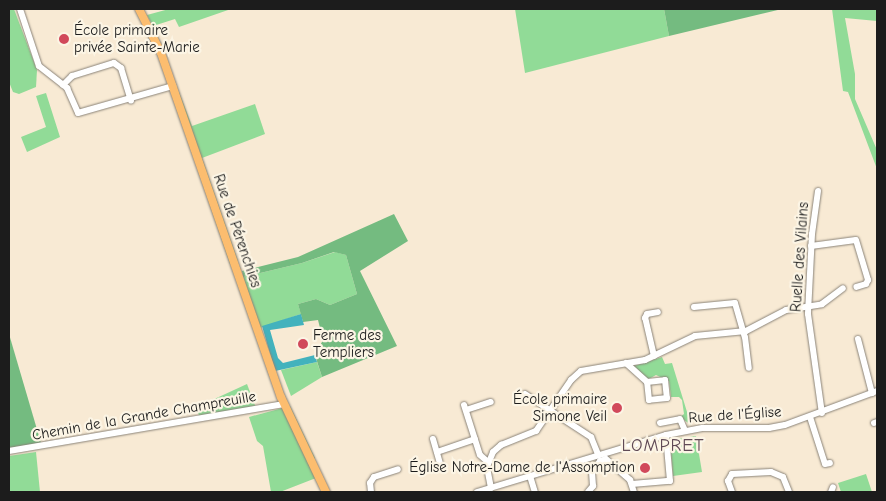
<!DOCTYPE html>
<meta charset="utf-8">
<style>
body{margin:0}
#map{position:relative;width:886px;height:501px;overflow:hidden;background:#f8ead4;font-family:"Comic Neue",sans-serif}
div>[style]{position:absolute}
.green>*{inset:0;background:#91db97}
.forest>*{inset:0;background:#74bb80}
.water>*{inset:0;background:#43b2bd}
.roads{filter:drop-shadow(0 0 1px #8a8378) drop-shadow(0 0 1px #8a8378)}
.minor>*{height:6px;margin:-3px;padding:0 3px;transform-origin:3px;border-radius:3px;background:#fff}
.major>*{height:8px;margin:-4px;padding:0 4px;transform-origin:4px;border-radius:4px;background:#fcbd6f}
.dots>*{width:14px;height:14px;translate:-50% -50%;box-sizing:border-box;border:2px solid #fcf5e5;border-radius:50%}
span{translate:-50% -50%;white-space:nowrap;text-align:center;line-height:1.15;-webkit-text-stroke:4.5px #fcf5e5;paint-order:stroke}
.poi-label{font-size:15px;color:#1c1c1c}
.left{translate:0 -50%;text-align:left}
.right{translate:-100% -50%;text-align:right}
.street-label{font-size:15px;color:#1c1c1c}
.quarter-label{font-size:18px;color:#604a56;letter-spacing:1px}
.frame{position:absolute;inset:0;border:10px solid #1c1c1c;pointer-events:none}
</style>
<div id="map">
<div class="green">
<i style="clip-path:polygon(9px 9px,14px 9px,37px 70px,36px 87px,19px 94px,13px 92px,9px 82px)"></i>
<i style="clip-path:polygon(169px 9px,231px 9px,179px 27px,175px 19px,153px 26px,147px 15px)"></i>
<i style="clip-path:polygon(515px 9px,664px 9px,669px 36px,525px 73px)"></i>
<i style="clip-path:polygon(832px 9px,877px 9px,877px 21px,845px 18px,855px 74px,855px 99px,877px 150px,877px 169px,848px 92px,843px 91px)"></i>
<i style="clip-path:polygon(179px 92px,192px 126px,255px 104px,265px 134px,202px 158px,238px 261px,230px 264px,172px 94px)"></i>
<i style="clip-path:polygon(46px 93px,60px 137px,27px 152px,21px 137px,46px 127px,36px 96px)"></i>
<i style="clip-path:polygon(335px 252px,346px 255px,357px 294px,330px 305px,316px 299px,298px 304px,301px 314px,260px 328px,243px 277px,302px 263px)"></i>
<i style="clip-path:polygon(662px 357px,665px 364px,672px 363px,691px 425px,680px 417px,684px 414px,682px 400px,679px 397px,671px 397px,669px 381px,656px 375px,647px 380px,634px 366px)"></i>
<i style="clip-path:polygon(317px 362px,322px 377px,291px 396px,281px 370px)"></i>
<i style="clip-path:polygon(247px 384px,256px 408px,199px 416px,197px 407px)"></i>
<i style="clip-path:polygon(290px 406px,315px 458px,308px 462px,316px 478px,280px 492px,271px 492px,263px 446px,257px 441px,249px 417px)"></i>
<i style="clip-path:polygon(696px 436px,702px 472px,673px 476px,670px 440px)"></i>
<i style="clip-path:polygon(36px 452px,40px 492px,9px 492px,9px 456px)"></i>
<i style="clip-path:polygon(866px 474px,872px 492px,841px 492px,838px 483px)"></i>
</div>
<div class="forest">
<i style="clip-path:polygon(664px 9px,782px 9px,669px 36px)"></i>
<i style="clip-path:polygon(394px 214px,408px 241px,360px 271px,397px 346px,322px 377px,315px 355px,323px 340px,318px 320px,303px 322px,298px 304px,316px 299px,330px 305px,357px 294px,346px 255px,334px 252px,302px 263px,243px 277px,242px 271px,298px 257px)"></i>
<i style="clip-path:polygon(9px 334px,41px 443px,9px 448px)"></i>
</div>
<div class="water">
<i style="clip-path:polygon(301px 314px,304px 325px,270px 330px,278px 358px,283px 363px,315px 355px,317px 362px,275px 371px,262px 326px)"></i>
</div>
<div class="roads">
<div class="minor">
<i style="left:20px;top:9px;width:60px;rotate:71.6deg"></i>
<i style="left:39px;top:66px;width:36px;rotate:38deg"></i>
<i style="left:67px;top:88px;width:27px;rotate:66deg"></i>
<i style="left:78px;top:113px;width:99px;rotate:-15.9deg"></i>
<i style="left:63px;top:85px;width:13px;rotate:-45deg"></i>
<i style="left:72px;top:76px;width:44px;rotate:-17.2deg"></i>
<i style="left:114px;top:63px;width:9px;rotate:36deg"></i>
<i style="left:121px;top:68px;width:34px;rotate:73deg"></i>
<i style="left:818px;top:191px;width:43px;rotate:97.9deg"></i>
<i style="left:812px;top:234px;width:80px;rotate:92.9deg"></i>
<i style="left:808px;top:314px;width:100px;rotate:82deg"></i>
<i style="left:811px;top:246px;width:45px;rotate:-7.6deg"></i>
<i style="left:856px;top:240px;width:42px;rotate:73.3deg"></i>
<i style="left:868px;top:280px;width:4px;rotate:117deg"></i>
<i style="left:866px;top:284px;width:10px;rotate:163deg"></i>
<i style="left:694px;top:307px;width:41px;rotate:-5.6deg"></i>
<i style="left:735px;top:303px;width:35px;rotate:74deg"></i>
<i style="left:745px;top:337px;width:31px;rotate:83deg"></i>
<i style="left:858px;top:339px;width:56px;rotate:75.5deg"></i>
<i style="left:654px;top:356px;width:39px;rotate:-103deg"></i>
<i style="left:645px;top:318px;width:4px;rotate:-63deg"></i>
<i style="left:647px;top:314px;width:11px;rotate:-10deg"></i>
<i style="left:626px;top:363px;width:28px;rotate:42deg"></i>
<i style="left:647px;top:382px;width:18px;rotate:-6deg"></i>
<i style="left:665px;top:380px;width:18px;rotate:84deg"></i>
<i style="left:667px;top:398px;width:18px;rotate:174deg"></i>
<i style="left:649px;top:400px;width:18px;rotate:-96deg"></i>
<i style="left:525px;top:394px;width:79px;rotate:33.1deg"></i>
<i style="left:591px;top:437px;width:18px;rotate:68deg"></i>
<i style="left:464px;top:405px;width:52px;rotate:72.3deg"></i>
<i style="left:480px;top:455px;width:11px;rotate:41deg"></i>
<i style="left:466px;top:410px;width:26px;rotate:-18deg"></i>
<i style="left:810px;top:417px;width:49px;rotate:72.3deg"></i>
<i style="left:825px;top:464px;width:5px;rotate:-11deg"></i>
<i style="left:660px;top:423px;width:20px;rotate:-11deg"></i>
<i style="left:680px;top:419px;width:13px;rotate:67deg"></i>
<i style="left:874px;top:423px;width:3px;rotate:-18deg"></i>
<i style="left:433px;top:439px;width:25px;rotate:74deg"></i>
<i style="left:9px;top:451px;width:279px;rotate:-9.7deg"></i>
<i style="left:437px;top:452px;width:40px;rotate:-18.9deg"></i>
<i style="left:530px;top:476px;width:17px;rotate:73deg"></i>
<i style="left:632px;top:484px;width:38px;rotate:-5deg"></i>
<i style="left:670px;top:481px;width:46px;rotate:-95deg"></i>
<i style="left:491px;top:488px;width:21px;rotate:-101deg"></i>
<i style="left:487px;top:467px;width:16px;rotate:-68deg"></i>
<i style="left:493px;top:452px;width:11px;rotate:-41deg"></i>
<i style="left:501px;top:445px;width:38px;rotate:-22deg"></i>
<i style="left:536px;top:431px;width:62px;rotate:-55.5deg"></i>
<i style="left:571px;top:380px;width:13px;rotate:-42deg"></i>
<i style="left:581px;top:371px;width:65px;rotate:-9.8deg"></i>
<i style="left:645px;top:360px;width:55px;rotate:-25.6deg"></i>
<i style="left:695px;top:336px;width:51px;rotate:-5.6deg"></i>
<i style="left:746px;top:331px;width:45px;rotate:-27.7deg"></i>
<i style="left:786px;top:310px;width:36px;rotate:-9deg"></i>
<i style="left:822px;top:304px;width:26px;rotate:-37deg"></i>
<i style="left:371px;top:492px;width:9px;rotate:-96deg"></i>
<i style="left:370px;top:483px;width:7px;rotate:-56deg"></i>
<i style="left:374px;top:477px;width:25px;rotate:-18deg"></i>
<i style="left:477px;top:492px;width:197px;rotate:-16.8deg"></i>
<i style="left:666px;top:435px;width:38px;rotate:-11deg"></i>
<i style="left:703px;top:428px;width:66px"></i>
<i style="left:769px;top:428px;width:16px;rotate:-11deg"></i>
<i style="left:785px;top:425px;width:98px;rotate:-20.3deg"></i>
<i style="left:588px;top:492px;width:8px;rotate:-50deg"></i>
<i style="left:593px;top:486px;width:14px;rotate:-94deg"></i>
<i style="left:592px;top:472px;width:14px;rotate:-54deg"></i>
<i style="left:600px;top:461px;width:6px;rotate:-18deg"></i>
<i style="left:606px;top:459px;width:32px;rotate:41deg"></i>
<i style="left:630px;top:480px;width:13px;rotate:72deg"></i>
<i style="left:732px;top:492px;width:12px;rotate:-110deg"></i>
<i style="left:728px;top:481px;width:8px;rotate:-60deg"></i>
<i style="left:732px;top:474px;width:39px;rotate:-3deg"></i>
<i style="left:771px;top:472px;width:13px;rotate:23deg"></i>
<i style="left:783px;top:477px;width:16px;rotate:68deg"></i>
<i style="left:831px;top:492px;width:5px;rotate:-68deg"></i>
</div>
<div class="major">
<i style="left:139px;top:9px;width:49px;rotate:63.4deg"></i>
<i style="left:161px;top:53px;width:364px;rotate:70.8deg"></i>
<i style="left:281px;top:397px;width:105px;rotate:64.7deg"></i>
</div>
</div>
<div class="dots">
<i style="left:64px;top:39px;background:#d1495b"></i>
<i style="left:303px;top:344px;background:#d1495b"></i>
<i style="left:617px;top:408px;background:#d1495b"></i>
<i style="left:645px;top:468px;background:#d1495b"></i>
</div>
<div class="poi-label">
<span class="left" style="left:74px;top:39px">École primaire<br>privée Sainte-Marie</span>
<span class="left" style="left:313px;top:344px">Ferme des<br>Templiers</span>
<span class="right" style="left:607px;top:408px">École primaire<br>Simone Veil</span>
<span class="right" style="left:635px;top:468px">Église Notre-Dame de l'Assomption</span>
</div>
<div class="street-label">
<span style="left:237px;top:231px;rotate:71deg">Rue de Pérenchies</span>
<span style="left:800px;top:257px;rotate:-86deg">Ruelle des Vilains</span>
<span style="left:735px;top:415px;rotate:-4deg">Rue de l'Église</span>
<span style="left:144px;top:416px;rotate:-10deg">Chemin de la Grande Champreuille</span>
</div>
<div class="quarter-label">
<span style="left:663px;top:446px">LOMPRET</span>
</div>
<div class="frame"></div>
</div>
